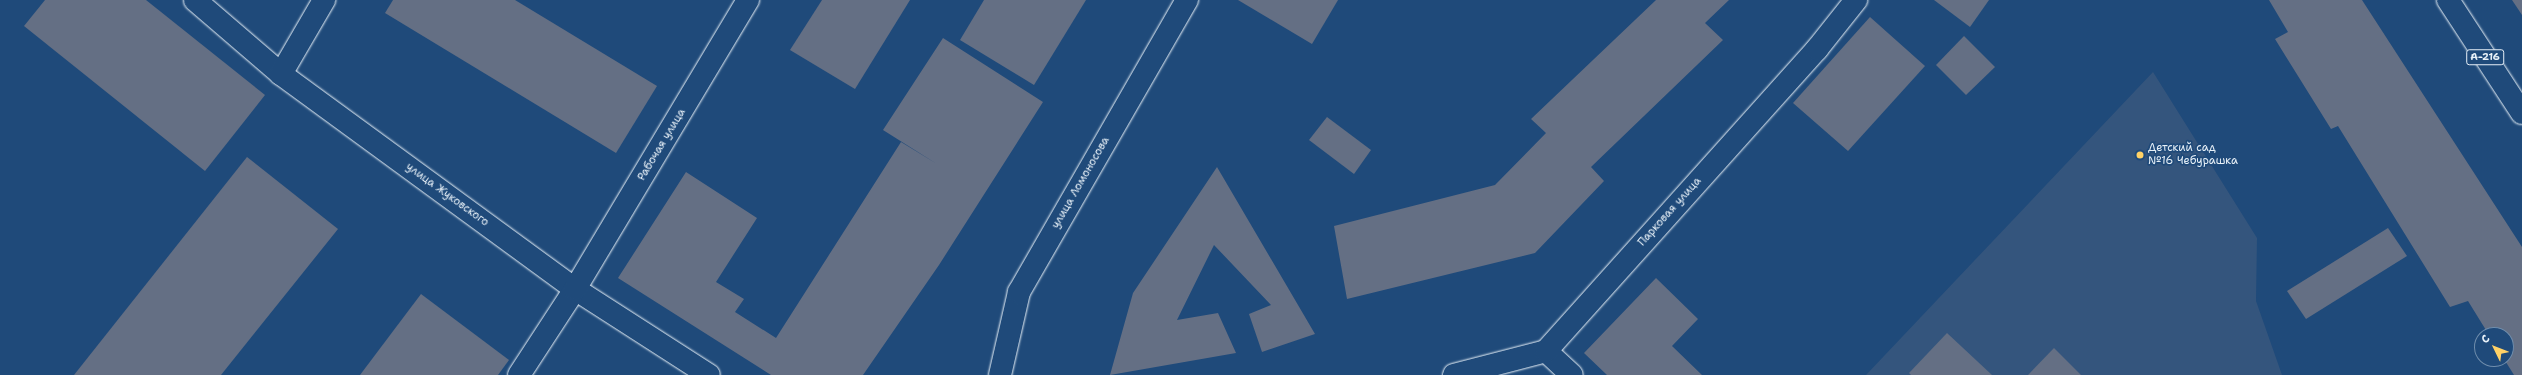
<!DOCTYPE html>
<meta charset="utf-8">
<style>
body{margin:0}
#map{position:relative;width:2522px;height:375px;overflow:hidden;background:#1f4a7a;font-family:"Shantell Sans",sans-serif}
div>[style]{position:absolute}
.built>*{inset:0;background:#34557d}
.building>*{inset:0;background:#646f84}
.roads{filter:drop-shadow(0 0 1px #e8f1f8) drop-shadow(0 0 1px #e8f1f8)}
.minor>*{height:22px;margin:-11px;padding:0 11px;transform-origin:11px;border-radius:11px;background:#1f4a7a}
.major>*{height:22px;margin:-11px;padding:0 11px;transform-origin:11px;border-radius:11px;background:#1f4a7a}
.dots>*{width:11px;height:11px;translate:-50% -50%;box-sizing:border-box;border:2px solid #1f4a7a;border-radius:50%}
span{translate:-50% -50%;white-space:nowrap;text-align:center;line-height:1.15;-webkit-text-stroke:3.5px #1f4a7a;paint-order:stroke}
.shield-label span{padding:1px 3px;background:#1f4a7a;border:1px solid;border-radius:3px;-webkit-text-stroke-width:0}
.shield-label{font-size:10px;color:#e8f1f8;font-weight:700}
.street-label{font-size:11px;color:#e8f1f8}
.poi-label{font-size:11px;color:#e8f1f8}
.left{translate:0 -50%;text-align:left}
.north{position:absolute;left:2474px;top:327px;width:40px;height:40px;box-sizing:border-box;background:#1f4a7a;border:1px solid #6f8dac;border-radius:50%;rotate:313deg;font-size:11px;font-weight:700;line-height:16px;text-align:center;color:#e8f1f8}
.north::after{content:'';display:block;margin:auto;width:14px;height:18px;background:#ffd166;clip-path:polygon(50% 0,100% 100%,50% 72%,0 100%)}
</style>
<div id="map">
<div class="built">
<i style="clip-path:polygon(2153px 72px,2257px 238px,2256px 301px,2282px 375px,1866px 375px)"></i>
</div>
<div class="building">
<i style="clip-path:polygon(45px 0,146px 0,265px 95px,205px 171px,24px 26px)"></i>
<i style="clip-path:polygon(393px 0,515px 0,657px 86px,616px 153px,385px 13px)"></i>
<i style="clip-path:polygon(822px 0,910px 0,855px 89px,790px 50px)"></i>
<i style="clip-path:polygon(984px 0,1086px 0,1034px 85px,960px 40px)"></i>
<i style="clip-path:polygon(1238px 0,1338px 0,1312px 44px)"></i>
<i style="clip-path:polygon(1656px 0,1729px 0,1705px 23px,1723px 40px,1591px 167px,1604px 181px,1535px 253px,1347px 299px,1334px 226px,1495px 185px,1546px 133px,1531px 119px)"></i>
<i style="clip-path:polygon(1934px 0,1989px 0,1970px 27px)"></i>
<i style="clip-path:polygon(2269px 0,2362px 0,2522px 247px,2522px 375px,2514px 375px,2504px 359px,2506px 359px,2506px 335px,2489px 335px,2468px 301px,2450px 307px,2338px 126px,2331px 129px,2275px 39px,2288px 32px)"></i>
<i style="clip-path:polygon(2512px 0,2522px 0,2522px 15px)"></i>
<i style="clip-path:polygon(1870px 17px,1925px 66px,1848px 151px,1793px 103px)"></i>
<i style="clip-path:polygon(1964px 36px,1995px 67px,1966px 95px,1936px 65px)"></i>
<i style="clip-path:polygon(943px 38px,1043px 102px,939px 265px,863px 375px,771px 375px,618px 278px,686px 172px,757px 218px,716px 282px,744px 299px,735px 312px,776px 338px,901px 142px,937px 164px,883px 130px)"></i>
<i style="clip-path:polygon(1327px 117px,1371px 150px,1354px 174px,1309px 140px)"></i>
<i style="clip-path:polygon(247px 157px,338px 229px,221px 375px,74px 375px)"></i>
<i style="clip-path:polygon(1217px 167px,1315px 334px,1262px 352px,1249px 314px,1271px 305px,1214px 245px,1177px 320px,1218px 313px,1236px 353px,1110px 375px,1133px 293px)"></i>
<i style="clip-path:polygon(2388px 228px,2407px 256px,2306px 319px,2287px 291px)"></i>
<i style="clip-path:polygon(1656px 278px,1698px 319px,1672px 346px,1702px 375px,1607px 375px,1584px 353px)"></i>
<i style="clip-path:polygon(421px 294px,509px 360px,498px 375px,360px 375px)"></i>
<i style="clip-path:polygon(1947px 333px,1992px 375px,1911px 375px,1909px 373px)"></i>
<i style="clip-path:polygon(2054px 348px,2081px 375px,2028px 375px)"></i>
</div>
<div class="roads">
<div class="minor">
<i style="left:195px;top:0;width:113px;rotate:40.7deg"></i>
<i style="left:281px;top:74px;width:364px;rotate:36.2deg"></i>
<i style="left:575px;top:289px;width:159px;rotate:32.7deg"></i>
<i style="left:281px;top:74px;width:86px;rotate:-59.8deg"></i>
<i style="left:1546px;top:351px;width:35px;rotate:43deg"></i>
<i style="left:519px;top:375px;width:103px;rotate:-56.9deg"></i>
<i style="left:575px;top:289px;width:337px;rotate:-59.1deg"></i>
<i style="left:1000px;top:375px;width:85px;rotate:-77.1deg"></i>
<i style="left:1019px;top:292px;width:337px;rotate:-60.1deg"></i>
<i style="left:1454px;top:375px;width:95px;rotate:-14.6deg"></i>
<i style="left:1546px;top:351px;width:406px;rotate:-48.1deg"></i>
<i style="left:1817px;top:49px;width:63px;rotate:-51.5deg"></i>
</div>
<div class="major">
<i style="left:2448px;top:0;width:135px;rotate:56.8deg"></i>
</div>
</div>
<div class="dots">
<i style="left:2140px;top:155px;background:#ffd166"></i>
</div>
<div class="shield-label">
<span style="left:2485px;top:57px">А-216</span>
</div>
<div class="street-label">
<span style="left:662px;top:145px;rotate:-59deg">Рабочая улица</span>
<span style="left:1081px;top:183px;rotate:-60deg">улица Ломоносова</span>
<span style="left:447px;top:195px;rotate:36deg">улица Жуковского</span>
<span style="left:1670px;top:212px;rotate:-48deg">Парковая улица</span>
</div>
<div class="poi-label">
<span class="left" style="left:2148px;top:155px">Детский сад<br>№16 Чебурашка</span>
</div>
<div class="north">С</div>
</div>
